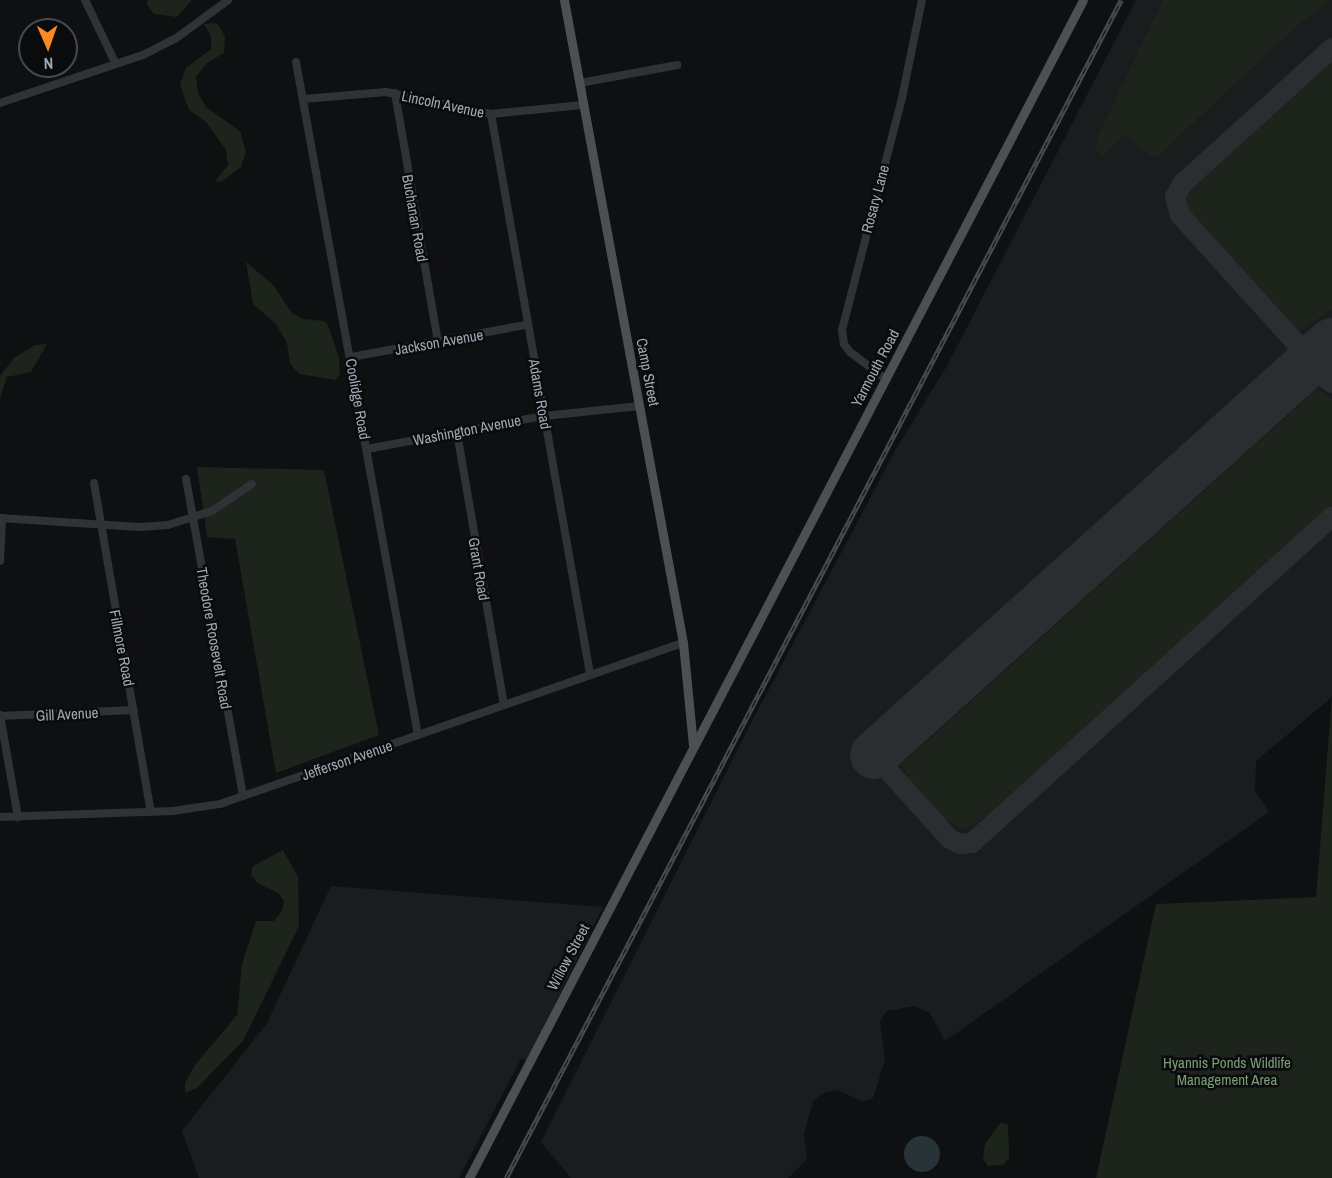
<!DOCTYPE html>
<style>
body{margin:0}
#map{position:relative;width:1332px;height:1178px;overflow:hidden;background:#0f1011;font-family:"Archivo Narrow",sans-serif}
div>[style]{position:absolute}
.built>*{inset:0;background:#1b1c1e}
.green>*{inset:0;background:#1c241c}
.water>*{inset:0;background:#283337}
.round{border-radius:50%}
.taxiway>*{height:20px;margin:-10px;padding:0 10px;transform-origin:10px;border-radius:10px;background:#2b2d30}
.runway>*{height:48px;margin:-24px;padding:0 24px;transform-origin:24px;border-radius:24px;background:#2b2d30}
.minor>*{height:8px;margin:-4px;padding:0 4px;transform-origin:4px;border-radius:4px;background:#303236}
.major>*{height:9px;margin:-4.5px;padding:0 4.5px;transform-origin:4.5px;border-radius:4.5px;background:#4c5055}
.rail>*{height:4.5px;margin-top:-2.25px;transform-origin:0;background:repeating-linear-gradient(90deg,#0a0b0c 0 7px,#474a4f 0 14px);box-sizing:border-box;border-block:2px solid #474a4f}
span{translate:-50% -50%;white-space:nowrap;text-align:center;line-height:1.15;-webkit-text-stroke:5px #0a0b0c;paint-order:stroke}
.street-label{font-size:15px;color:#a0a9b3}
.park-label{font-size:15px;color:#7a9f75}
.north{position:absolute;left:18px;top:18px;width:60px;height:60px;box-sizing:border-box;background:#0a0b0c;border:2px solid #464a4f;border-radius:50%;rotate:178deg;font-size:16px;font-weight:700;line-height:24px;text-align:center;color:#a0a9b3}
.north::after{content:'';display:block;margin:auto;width:21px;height:27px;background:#fa891f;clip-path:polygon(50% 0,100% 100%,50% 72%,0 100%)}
</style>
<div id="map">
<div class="built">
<i style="clip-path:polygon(1136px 0,1332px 0,1332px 697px,1256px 761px,1255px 791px,1269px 812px,945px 1041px,930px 1013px,914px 1006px,887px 1011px,880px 1021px,885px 1060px,873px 1098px,863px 1102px,838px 1090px,823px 1093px,813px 1101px,804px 1134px,807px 1159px,788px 1178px,571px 1178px,541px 1142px,751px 723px,896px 449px,948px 364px)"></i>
<i style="clip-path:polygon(331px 886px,603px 907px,527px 1060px,521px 1059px,459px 1178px,199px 1178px,182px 1131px,267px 1023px)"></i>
</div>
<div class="green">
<i style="clip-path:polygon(192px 0,177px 17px,154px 14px,147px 5px,147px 0)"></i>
<i style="clip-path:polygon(1163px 0,1331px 0,1297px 26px,1159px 155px,1152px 156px,1123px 135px,1103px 157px,1096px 150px,1097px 138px)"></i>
<i style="clip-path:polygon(217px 23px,225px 36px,224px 53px,207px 63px,196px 77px,198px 93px,206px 107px,240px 131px,246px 152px,241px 167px,221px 182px,215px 181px,228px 165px,226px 150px,206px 122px,189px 110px,180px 85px,186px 68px,211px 49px,211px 36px,204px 24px)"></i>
<i style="clip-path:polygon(1332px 56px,1332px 309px,1300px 331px,1283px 319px,1184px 211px,1181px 199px,1191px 184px)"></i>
<i style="clip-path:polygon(246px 262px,273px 285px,292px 313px,303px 319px,324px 321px,328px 325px,339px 358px,340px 374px,336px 380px,299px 374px,290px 363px,287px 343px,276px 324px,253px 304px)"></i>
<i style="clip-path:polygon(47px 344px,31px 372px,7px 377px,0 398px,0 376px,14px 358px,35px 345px)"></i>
<i style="clip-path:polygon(1317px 389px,1332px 399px,1332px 506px,987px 816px,963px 830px,940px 815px,909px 780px,902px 764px)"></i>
<i style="clip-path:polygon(197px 467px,324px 470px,379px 735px,276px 773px,235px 539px,207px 537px)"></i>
<i style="clip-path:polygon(1332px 696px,1332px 1178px,1096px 1178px,1156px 904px,1316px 897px)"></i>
<i style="clip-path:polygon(283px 850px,298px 877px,299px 926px,243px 1041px,197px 1088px,185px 1093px,185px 1083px,195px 1065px,237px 1015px,242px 964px,256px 921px,274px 921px,282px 911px,284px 901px,278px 893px,257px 883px,251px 875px,253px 866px)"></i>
<i style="clip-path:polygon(1001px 1122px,1008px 1125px,1009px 1158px,1003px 1165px,988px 1166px,983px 1159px,985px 1144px)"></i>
</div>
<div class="water">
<i class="round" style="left:904px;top:1136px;width:36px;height:36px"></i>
</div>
<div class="taxiway">
<i style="left:1296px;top:343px;width:15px;rotate:23deg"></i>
<i style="left:1310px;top:349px;width:16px;rotate:-7deg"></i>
<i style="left:1295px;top:375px;width:17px;rotate:-73deg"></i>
<i style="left:1300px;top:359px;width:16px;rotate:-104deg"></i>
<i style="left:1296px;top:343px;width:173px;rotate:-132.2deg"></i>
<i style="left:1180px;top:215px;width:19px;rotate:-106deg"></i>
<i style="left:1175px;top:197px;width:15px;rotate:-62deg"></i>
<i style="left:1182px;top:184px;width:202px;rotate:-42.2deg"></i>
<i style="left:1295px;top:375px;width:19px;rotate:-16deg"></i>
<i style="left:1313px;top:370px;width:23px;rotate:34deg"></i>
<i style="left:874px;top:755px;width:113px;rotate:47.9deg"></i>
<i style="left:950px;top:839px;width:11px;rotate:27deg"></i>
<i style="left:960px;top:844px;width:12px;rotate:-5deg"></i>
<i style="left:972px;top:843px;width:486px;rotate:-42.2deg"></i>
</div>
<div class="runway">
<i style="left:874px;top:755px;width:617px;rotate:-42.04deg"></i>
</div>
<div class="minor">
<i style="left:85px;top:0;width:71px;rotate:64.2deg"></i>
<i style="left:296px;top:62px;width:684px;rotate:79.73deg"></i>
<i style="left:580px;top:83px;width:99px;rotate:-10.5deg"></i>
<i style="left:395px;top:93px;width:254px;rotate:80.2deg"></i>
<i style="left:303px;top:99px;width:83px;rotate:-4.8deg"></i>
<i style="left:386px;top:92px;width:107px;rotate:11.8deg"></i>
<i style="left:491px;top:114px;width:92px;rotate:-5.6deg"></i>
<i style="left:0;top:103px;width:151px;rotate:-18.6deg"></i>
<i style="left:143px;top:55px;width:36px;rotate:-27deg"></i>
<i style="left:175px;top:39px;width:66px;rotate:-36.3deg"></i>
<i style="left:491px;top:114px;width:569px;rotate:79.97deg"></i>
<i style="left:351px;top:357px;width:178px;rotate:-10.4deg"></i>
<i style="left:886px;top:379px;width:45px;rotate:-143.1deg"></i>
<i style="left:850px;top:352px;width:10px;rotate:-127deg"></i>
<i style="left:844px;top:344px;width:14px;rotate:-98deg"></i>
<i style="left:842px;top:330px;width:240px;rotate:-75.5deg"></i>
<i style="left:902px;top:98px;width:100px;rotate:-78.5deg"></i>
<i style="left:457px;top:433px;width:275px;rotate:80.2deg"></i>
<i style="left:367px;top:449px;width:180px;rotate:-10.6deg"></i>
<i style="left:544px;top:416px;width:96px;rotate:-6deg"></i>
<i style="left:186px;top:479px;width:322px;rotate:79.8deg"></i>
<i style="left:94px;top:483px;width:334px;rotate:80.2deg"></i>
<i style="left:0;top:518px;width:139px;rotate:3.7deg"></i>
<i style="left:139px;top:527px;width:29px;rotate:-4deg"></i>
<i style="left:168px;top:525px;width:46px;rotate:-17.7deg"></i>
<i style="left:212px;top:511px;width:48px;rotate:-34deg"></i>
<i style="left:0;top:561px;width:43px;rotate:-87.3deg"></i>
<i style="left:0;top:715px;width:104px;rotate:80deg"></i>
<i style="left:0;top:716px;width:134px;rotate:-2.6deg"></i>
<i style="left:0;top:817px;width:173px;rotate:-2deg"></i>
<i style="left:173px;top:811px;width:48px;rotate:-8.5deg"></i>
<i style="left:220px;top:804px;width:490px;rotate:-19.2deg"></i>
</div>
<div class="major">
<i style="left:564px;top:0;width:654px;rotate:79.51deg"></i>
<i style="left:683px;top:643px;width:102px;rotate:84.4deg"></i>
<i style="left:469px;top:1178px;width:1328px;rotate:-62.47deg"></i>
</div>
<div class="rail">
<i style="left:506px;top:1178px;width:1329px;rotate:-62.43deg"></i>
</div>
<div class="street-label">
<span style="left:443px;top:104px;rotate:12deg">Lincoln Avenue</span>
<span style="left:875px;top:199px;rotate:-75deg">Rosary Lane</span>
<span style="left:415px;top:218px;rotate:80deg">Buchanan Road</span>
<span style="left:439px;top:342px;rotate:-10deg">Jackson Avenue</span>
<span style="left:875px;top:368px;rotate:-62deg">Yarmouth Road</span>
<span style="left:648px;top:372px;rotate:79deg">Camp Street</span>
<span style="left:540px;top:394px;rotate:80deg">Adams Road</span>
<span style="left:358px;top:399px;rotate:80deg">Coolidge Road</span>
<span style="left:467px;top:430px;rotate:-11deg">Washington Avenue</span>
<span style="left:479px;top:569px;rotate:80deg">Grant Road</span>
<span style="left:214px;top:638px;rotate:80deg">Theodore Roosevelt Road</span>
<span style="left:122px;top:648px;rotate:79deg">Fillmore Road</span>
<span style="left:67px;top:714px;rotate:-3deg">Gill Avenue</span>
<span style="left:347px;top:760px;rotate:-19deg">Jefferson Avenue</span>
<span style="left:568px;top:957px;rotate:-62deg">Willow Street</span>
</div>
<div class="park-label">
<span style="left:1227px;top:1071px">Hyannis Ponds Wildlife<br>Management Area</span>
</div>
<div class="north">N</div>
</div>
